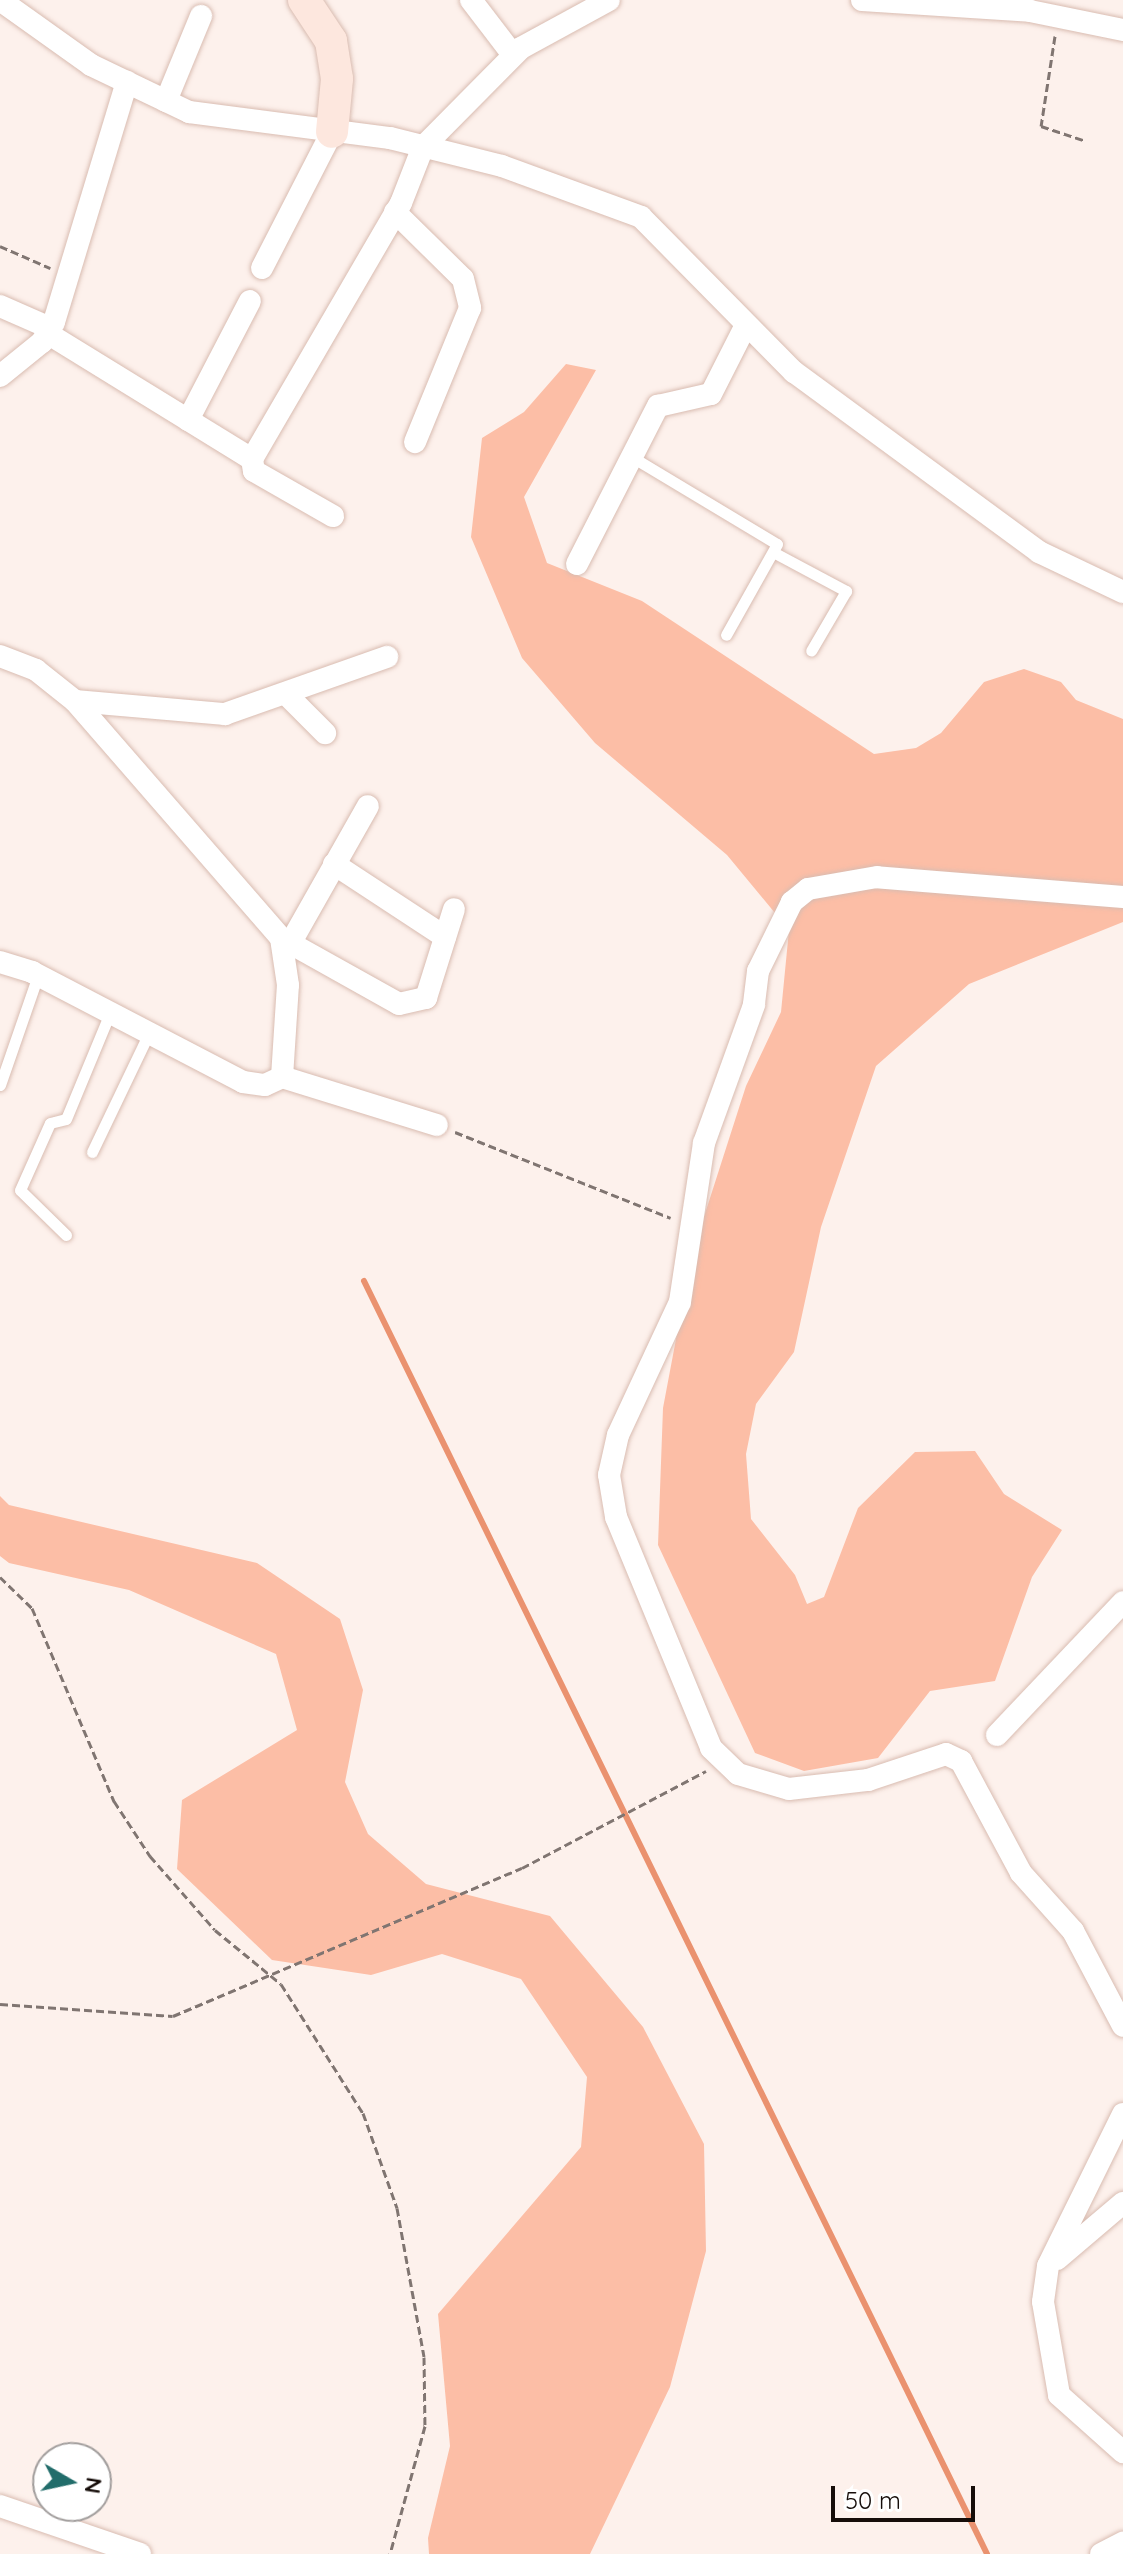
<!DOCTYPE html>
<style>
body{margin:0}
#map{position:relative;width:1123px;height:2554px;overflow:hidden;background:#fdf1ec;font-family:Quicksand,sans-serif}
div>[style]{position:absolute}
.green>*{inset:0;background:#fcbea6}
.stream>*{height:6px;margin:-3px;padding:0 3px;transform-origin:3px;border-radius:3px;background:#ea926f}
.path>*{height:3px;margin-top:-1.5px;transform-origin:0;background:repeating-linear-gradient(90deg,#807571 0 8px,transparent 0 12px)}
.roads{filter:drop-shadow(0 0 2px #d9bcb1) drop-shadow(0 0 2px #d9bcb1)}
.lane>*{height:11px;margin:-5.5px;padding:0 5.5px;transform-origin:5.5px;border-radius:5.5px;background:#fff}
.street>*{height:22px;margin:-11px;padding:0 11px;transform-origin:11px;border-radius:11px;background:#fff}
.secondary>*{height:32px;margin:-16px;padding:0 16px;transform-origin:16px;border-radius:16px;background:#fde7de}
span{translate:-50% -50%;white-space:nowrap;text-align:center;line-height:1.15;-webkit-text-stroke:6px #fff;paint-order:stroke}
.north{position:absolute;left:32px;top:2442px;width:80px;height:80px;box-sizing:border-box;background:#fff;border:2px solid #a29e9d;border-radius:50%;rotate:99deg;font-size:22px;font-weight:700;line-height:32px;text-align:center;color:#160d09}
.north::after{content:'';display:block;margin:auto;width:28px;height:36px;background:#226d6b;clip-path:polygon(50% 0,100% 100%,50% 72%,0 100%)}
.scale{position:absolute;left:831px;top:2486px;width:144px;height:36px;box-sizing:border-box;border:4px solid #160d09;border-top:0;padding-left:10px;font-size:24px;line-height:28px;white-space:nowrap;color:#160d09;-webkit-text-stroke:6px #fff;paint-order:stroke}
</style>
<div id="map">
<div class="green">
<i style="clip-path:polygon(566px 364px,596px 370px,524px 497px,547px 563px,642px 601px,874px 754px,916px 748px,941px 733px,984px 682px,1024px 669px,1061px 682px,1076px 700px,1123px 719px,1123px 922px,969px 984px,876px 1066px,821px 1227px,794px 1352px,756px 1404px,746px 1454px,751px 1519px,795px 1575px,807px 1604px,824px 1597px,858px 1508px,915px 1452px,975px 1451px,1004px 1494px,1062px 1530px,1032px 1577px,995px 1681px,930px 1691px,878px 1758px,804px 1771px,755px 1753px,658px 1545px,663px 1408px,692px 1254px,746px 1086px,781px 1012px,789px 930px,727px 855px,595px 743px,522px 658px,471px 537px,482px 438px,524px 412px)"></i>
<i style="clip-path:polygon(0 1496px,9px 1505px,257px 1563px,340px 1619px,363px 1690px,345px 1782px,368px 1834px,426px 1884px,550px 1916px,643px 2027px,704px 2144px,706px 2251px,670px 2387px,590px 2554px,429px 2554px,428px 2538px,450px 2446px,438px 2314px,581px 2147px,587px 2077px,521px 1979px,442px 1954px,371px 1975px,272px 1960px,177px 1869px,182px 1800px,297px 1730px,276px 1654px,129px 1590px,9px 1563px,0 1556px)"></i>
</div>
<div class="stream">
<i style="left:364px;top:1281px;width:1417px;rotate:63.92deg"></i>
</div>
<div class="path">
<i style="left:1055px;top:36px;width:91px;rotate:98.8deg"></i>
<i style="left:1041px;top:126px;width:47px;rotate:18.4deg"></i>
<i style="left:0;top:246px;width:55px;rotate:23.7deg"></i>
<i style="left:455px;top:1132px;width:232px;rotate:21.7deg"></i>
<i style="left:0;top:1577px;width:45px;rotate:44.1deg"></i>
<i style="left:32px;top:1608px;width:210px;rotate:67deg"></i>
<i style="left:114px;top:1801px;width:66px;rotate:56.8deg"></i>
<i style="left:150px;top:1856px;width:98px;rotate:48.7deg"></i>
<i style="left:215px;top:1930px;width:85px;rotate:39.3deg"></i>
<i style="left:281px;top:1984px;width:153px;rotate:57.6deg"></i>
<i style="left:363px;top:2113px;width:101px;rotate:70.3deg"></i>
<i style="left:397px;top:2208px;width:151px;rotate:79.7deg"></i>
<i style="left:424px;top:2357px;width:69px;rotate:89.2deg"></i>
<i style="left:425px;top:2426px;width:133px;rotate:105.3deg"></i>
<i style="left:0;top:2004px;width:173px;rotate:4deg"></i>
<i style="left:173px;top:2016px;width:379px;rotate:-23deg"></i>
<i style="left:522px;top:1868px;width:208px;rotate:-27.8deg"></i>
</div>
<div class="roads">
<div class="lane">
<i style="left:632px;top:457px;width:169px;rotate:31deg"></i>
<i style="left:777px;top:544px;width:104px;rotate:119.3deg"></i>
<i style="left:773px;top:552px;width:83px;rotate:28.1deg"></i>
<i style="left:846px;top:591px;width:69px;rotate:120.3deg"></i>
<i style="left:0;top:1085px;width:116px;rotate:-70.9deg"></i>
<i style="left:92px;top:1152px;width:132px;rotate:-64.4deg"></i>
<i style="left:66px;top:1235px;width:64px;rotate:-135.6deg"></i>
<i style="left:20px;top:1190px;width:73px;rotate:-65.9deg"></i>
<i style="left:50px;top:1123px;width:16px;rotate:-14deg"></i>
<i style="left:66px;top:1119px;width:115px;rotate:-67.5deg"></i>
</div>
<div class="street">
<i style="left:0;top:0;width:112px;rotate:35.5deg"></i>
<i style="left:91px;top:65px;width:109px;rotate:25.6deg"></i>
<i style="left:189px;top:112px;width:203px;rotate:7.4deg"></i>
<i style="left:390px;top:138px;width:115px;rotate:14deg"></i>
<i style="left:502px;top:166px;width:148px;rotate:20.1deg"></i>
<i style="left:641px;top:217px;width:218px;rotate:45.4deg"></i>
<i style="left:794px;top:372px;width:304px;rotate:36.3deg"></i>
<i style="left:1039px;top:552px;width:93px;rotate:25.5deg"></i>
<i style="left:471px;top:0;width:69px;rotate:52.6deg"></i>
<i style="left:862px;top:0;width:168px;rotate:3.7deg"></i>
<i style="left:1030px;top:11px;width:95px;rotate:11.5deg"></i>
<i style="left:166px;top:101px;width:92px;rotate:-67.6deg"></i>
<i style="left:395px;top:212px;width:95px;rotate:44.6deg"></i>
<i style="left:463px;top:279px;width:30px;rotate:76deg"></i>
<i style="left:470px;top:308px;width:145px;rotate:112.3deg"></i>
<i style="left:262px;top:268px;width:153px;rotate:-62.8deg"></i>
<i style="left:0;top:306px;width:55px;rotate:23.7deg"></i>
<i style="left:47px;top:333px;width:241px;rotate:31.6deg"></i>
<i style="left:252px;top:459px;width:296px;rotate:-59.8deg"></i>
<i style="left:401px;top:203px;width:60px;rotate:-68.6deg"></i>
<i style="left:423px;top:147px;width:139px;rotate:-45.3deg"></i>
<i style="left:521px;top:48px;width:100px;rotate:-28.6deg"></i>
<i style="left:0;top:376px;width:54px;rotate:-39deg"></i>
<i style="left:42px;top:342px;width:23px;rotate:-59deg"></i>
<i style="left:54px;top:322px;width:251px;rotate:-73.1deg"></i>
<i style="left:188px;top:420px;width:134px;rotate:-62.5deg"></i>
<i style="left:252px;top:459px;width:12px;rotate:81deg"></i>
<i style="left:254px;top:471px;width:91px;rotate:29.7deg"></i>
<i style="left:577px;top:564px;width:178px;rotate:-62.9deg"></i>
<i style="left:658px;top:406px;width:54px;rotate:-12.8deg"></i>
<i style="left:711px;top:394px;width:77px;rotate:-63.1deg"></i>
<i style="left:0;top:656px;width:39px;rotate:21deg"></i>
<i style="left:36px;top:670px;width:50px;rotate:38.5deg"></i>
<i style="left:75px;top:701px;width:314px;rotate:49deg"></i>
<i style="left:281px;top:938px;width:135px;rotate:29.2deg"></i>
<i style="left:399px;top:1004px;width:28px;rotate:-13deg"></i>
<i style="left:426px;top:998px;width:93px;rotate:-72.5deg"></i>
<i style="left:287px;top:695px;width:54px;rotate:45deg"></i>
<i style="left:75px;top:701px;width:151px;rotate:5deg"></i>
<i style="left:225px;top:714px;width:172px;rotate:-19.4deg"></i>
<i style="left:334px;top:864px;width:133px;rotate:33.3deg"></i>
<i style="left:1123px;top:897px;width:247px;rotate:-175.4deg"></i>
<i style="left:877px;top:877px;width:70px;rotate:170.1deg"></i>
<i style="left:808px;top:889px;width:21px;rotate:141deg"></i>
<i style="left:792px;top:902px;width:77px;rotate:116.2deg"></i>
<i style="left:758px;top:971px;width:34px;rotate:97deg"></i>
<i style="left:754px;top:1005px;width:147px;rotate:109.9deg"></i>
<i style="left:704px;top:1143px;width:161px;rotate:98.6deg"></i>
<i style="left:680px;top:1302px;width:147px;rotate:115deg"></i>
<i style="left:618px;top:1435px;width:41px;rotate:102.7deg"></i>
<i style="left:609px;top:1475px;width:43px;rotate:80.5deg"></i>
<i style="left:616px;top:1517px;width:250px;rotate:67.6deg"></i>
<i style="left:711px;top:1748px;width:37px;rotate:44deg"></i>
<i style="left:738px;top:1774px;width:53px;rotate:16.4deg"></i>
<i style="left:789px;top:1789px;width:80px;rotate:-6.5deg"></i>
<i style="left:868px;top:1780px;width:82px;rotate:-18.4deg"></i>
<i style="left:946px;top:1754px;width:17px;rotate:25deg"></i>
<i style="left:961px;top:1761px;width:127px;rotate:61.8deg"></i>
<i style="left:1021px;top:1873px;width:78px;rotate:48.1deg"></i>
<i style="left:1073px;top:1931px;width:107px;rotate:62.2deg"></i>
<i style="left:291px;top:942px;width:156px;rotate:-60.5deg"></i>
<i style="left:0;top:962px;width:34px;rotate:17deg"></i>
<i style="left:32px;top:972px;width:238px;rotate:27.5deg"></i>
<i style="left:243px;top:1082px;width:22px;rotate:8deg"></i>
<i style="left:265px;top:1085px;width:19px;rotate:-25deg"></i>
<i style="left:282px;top:1077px;width:92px;rotate:-86.3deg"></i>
<i style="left:288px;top:985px;width:48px;rotate:-98.5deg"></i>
<i style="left:282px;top:1077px;width:162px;rotate:17.2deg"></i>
<i style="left:997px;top:1735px;width:183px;rotate:-46.5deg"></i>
<i style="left:1123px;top:2114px;width:169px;rotate:116.3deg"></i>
<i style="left:1048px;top:2266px;width:36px;rotate:98deg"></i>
<i style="left:1043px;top:2302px;width:94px;rotate:80.2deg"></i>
<i style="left:1059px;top:2395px;width:86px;rotate:41.7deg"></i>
<i style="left:1057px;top:2259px;width:87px;rotate:-40.3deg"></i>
<i style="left:0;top:2506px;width:148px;rotate:18.9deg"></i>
<i style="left:1101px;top:2554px;width:25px;rotate:-27deg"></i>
</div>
<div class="secondary">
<i style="left:304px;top:0;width:49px;rotate:56.6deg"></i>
<i style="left:331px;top:41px;width:38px;rotate:81deg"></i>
<i style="left:337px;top:79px;width:53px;rotate:95.4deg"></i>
</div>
</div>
<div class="north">N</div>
<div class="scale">50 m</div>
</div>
